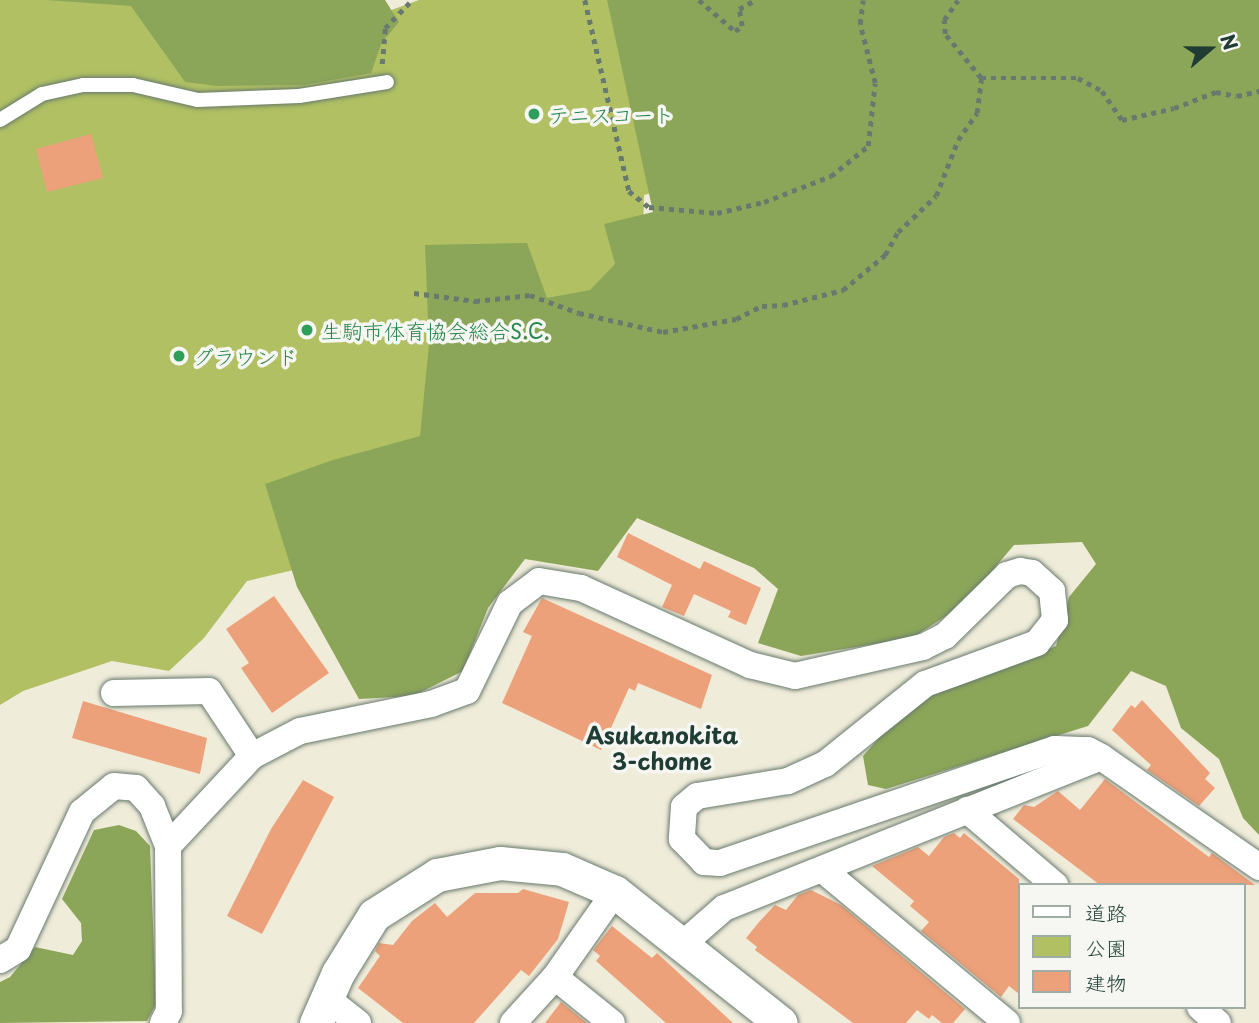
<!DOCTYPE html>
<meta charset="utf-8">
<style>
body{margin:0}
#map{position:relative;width:1259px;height:1023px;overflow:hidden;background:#f0ecda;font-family:"Playpen Sans","Klee One",sans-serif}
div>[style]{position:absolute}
.green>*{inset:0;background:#b0c063}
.forest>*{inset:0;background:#8ca659}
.building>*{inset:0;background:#eda17a}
.path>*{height:4.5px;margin-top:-2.25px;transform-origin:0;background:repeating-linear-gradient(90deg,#687a6e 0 5px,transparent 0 10px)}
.roads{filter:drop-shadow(0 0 2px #687a6e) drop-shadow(0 0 2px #687a6e)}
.service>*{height:14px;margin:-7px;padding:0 7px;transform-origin:7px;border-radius:7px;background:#fff}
.minor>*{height:26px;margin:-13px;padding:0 13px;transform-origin:13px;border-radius:13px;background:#fff}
.tertiary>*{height:33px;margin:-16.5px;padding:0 16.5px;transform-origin:16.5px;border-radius:16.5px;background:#fff}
.dots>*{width:19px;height:19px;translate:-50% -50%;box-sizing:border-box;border:4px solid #f6f6f2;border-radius:50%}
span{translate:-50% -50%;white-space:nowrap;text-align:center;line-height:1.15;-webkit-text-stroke:7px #f6f6f2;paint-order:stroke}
.leisure-label{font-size:21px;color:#27864d}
.left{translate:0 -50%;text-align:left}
.neighbourhood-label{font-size:23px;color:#1f3d34;font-weight:700}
.legend{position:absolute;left:1018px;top:883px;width:228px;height:126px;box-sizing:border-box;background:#f6f6f2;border:2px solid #a0aca6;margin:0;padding:9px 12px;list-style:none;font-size:21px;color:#1f3d34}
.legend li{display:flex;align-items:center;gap:14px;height:35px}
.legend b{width:35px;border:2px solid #a0aca6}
.north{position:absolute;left:1175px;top:14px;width:70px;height:70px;-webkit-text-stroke:5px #f6f6f2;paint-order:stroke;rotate:70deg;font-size:19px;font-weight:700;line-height:28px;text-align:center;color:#1f3d34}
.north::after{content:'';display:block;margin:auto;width:24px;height:32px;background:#1f3d34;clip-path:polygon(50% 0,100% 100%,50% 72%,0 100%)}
</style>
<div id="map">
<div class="green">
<i style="clip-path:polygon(0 0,212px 0,317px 37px,419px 0,775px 0,817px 148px,644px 195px,642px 281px,324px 563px,247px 581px,204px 638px,169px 671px,112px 661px,23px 691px,0 705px)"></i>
</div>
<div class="forest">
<i style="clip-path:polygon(46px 0,385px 0,399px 22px,382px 42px,371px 73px,304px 85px,217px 86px,185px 82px,131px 6px)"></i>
<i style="clip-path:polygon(607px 0,1259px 0,1259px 835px,1243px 818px,1219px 759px,1181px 728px,1166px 686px,1131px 671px,1088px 726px,886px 789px,868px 785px,863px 756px,885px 731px,934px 694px,1056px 646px,1069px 597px,1096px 564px,1082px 542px,1014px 545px,963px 605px,912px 638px,801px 656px,758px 643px,778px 589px,754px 568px,637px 518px,598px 571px,525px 559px,488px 608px,463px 671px,413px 696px,359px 699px,297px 587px,265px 484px,333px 460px,420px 436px,429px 344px,425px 245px,527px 243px,547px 298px,590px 290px,615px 264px,604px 224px,653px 212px)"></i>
<i style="clip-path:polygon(119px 825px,136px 831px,150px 846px,156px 1004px,147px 1021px,0 1023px,0 982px,10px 977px,35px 947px,73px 955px,82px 941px,81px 923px,62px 899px,94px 830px)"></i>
</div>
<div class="building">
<i style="clip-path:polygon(91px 134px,103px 178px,47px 192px,36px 149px)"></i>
<i style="clip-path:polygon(628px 533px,700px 569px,704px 561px,761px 588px,746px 625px,728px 617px,731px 611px,694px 594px,684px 616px,662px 607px,672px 585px,617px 557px)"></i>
<i style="clip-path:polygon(274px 596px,329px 673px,272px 713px,241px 668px,249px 663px,226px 629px)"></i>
<i style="clip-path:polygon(542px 598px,712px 675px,701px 709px,638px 683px,635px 691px,629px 688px,601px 750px,502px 703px,532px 636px,523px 632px)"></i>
<i style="clip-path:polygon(1142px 700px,1210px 773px,1205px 779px,1215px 788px,1199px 806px,1147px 770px,1151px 765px,1112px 730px,1131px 705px,1135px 708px)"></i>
<i style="clip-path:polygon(83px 701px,207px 738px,200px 774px,72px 738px)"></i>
<i style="clip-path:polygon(1105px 779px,1209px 857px,1212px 853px,1255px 885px,1100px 885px,1013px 819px,1024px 805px,1034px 807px,1058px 791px,1080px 810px)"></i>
<i style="clip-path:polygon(303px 780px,334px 797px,262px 934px,227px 916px,271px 829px)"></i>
<i style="clip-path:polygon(954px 833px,960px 838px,964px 833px,1019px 879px,1019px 994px,1009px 986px,1001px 997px,921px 931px,929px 922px,910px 906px,914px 901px,872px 866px,918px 847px,929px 856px,944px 837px)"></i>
<i style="clip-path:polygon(523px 889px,569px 902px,558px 939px,529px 976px,521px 970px,474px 1023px,403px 1023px,358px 988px,380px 956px,375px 951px,379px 943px,393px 945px,412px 921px,435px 903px,447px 917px,475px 893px,518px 893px)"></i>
<i style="clip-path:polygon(811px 890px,841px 905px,965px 1009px,953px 1023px,942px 1023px,932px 1015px,929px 1019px,917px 1010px,906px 1023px,853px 1023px,755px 950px,757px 947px,746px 938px,759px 922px,775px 905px,786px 910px,798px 895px)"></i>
<i style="clip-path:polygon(612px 926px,652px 958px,657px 953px,733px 1023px,666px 1023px,596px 961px,600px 956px,593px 950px)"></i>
<i style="clip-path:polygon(561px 1002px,587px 1023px,545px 1023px)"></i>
</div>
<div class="path">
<i style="left:585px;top:0;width:196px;rotate:77deg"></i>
<i style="left:629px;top:191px;width:26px;rotate:39deg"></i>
<i style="left:649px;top:207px;width:68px;rotate:5deg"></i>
<i style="left:717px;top:213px;width:48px;rotate:-13.2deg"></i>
<i style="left:764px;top:202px;width:72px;rotate:-21.2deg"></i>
<i style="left:831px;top:176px;width:48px;rotate:-39deg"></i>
<i style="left:868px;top:146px;width:63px;rotate:-83.7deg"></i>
<i style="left:875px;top:83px;width:61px;rotate:-104.3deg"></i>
<i style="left:860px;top:24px;width:24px;rotate:-83deg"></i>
<i style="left:699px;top:0;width:48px;rotate:40.7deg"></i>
<i style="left:735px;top:31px;width:9px;rotate:-36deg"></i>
<i style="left:742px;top:26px;width:17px;rotate:-100deg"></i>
<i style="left:739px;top:9px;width:18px;rotate:-29deg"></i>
<i style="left:382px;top:64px;width:36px;rotate:-85deg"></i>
<i style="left:385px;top:28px;width:39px;rotate:-46deg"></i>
<i style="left:981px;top:78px;width:97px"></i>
<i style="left:1078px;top:78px;width:27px;rotate:28deg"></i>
<i style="left:1102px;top:91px;width:35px;rotate:55deg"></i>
<i style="left:1122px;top:120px;width:53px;rotate:-13deg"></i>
<i style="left:1174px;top:108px;width:45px;rotate:-20.9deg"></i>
<i style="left:1216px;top:92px;width:21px;rotate:11deg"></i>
<i style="left:1237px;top:96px;width:23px;rotate:-13deg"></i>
<i style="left:414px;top:293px;width:62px;rotate:7.5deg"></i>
<i style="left:475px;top:301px;width:55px;rotate:-6.2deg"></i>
<i style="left:530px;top:295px;width:52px;rotate:20.2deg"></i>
<i style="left:579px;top:313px;width:86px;rotate:12.7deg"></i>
<i style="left:663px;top:332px;width:74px;rotate:-10.1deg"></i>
<i style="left:736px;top:319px;width:29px;rotate:-27deg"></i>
<i style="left:762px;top:306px;width:21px;rotate:-3deg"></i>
<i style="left:783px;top:305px;width:62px;rotate:-14deg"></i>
<i style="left:843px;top:290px;width:55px;rotate:-39.8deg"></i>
<i style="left:885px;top:255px;width:26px;rotate:-61deg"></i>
<i style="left:898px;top:232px;width:52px;rotate:-43.5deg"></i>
<i style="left:936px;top:196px;width:60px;rotate:-68.6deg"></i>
<i style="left:958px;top:140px;width:33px;rotate:-55deg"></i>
<i style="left:977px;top:113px;width:35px;rotate:-83deg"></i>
<i style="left:981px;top:78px;width:57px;rotate:-129.3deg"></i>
<i style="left:945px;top:34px;width:14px;rotate:-94deg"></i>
<i style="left:944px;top:20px;width:24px;rotate:-55deg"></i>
</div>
<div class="roads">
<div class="service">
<i style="left:0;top:120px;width:49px;rotate:-31.8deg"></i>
<i style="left:42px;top:94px;width:42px;rotate:-12.4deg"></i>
<i style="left:83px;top:85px;width:50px"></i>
<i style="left:133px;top:85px;width:67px;rotate:13deg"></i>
<i style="left:198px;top:100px;width:101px;rotate:-2.3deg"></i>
<i style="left:299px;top:96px;width:89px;rotate:-9deg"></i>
</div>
<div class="minor">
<i style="left:114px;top:693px;width:95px;rotate:-1.2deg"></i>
<i style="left:209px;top:691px;width:78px;rotate:56.5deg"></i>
<i style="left:967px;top:810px;width:116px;rotate:40.4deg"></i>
<i style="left:168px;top:846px;width:123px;rotate:-47deg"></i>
<i style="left:252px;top:756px;width:54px;rotate:-27.5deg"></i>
<i style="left:300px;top:731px;width:134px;rotate:-11.6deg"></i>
<i style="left:431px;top:704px;width:38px;rotate:-20deg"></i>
<i style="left:467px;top:691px;width:98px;rotate:-64deg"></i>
<i style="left:510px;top:603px;width:36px;rotate:-37deg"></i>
<i style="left:539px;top:581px;width:43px;rotate:9.5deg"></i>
<i style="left:581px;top:588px;width:186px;rotate:24.5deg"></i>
<i style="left:750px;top:665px;width:46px;rotate:13.7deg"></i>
<i style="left:795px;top:676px;width:131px;rotate:-12.8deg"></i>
<i style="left:923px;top:647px;width:25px;rotate:-27deg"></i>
<i style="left:945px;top:636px;width:87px;rotate:-44.5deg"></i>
<i style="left:1007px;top:575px;width:14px;rotate:-17deg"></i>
<i style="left:1020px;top:571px;width:12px;rotate:9deg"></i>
<i style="left:1032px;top:573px;width:27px;rotate:42deg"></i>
<i style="left:1052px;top:591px;width:29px;rotate:84deg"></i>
<i style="left:1055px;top:620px;width:29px;rotate:128deg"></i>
<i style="left:1037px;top:643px;width:119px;rotate:159.9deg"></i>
<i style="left:925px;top:684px;width:128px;rotate:141.3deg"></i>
<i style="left:825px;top:764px;width:41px;rotate:155.3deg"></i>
<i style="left:788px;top:781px;width:92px;rotate:170.6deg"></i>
<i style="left:697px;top:796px;width:17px;rotate:140deg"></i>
<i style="left:684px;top:807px;width:32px;rotate:94deg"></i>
<i style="left:682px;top:839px;width:32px;rotate:46deg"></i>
<i style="left:704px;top:862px;width:16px;rotate:4deg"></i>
<i style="left:720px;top:863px;width:354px;rotate:-18.8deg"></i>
<i style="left:1055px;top:749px;width:33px;rotate:2deg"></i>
<i style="left:1088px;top:750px;width:15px;rotate:28deg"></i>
<i style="left:823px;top:870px;width:239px;rotate:39.7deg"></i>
<i style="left:684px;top:943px;width:53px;rotate:-41.2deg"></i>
<i style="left:724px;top:908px;width:406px;rotate:-21.8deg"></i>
<i style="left:1101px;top:757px;width:193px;rotate:34.8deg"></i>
<i style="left:0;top:960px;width:21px;rotate:-31deg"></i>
<i style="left:18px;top:949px;width:151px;rotate:-65deg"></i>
<i style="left:82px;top:812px;width:41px;rotate:-39.1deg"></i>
<i style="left:114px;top:786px;width:22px;rotate:5deg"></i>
<i style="left:136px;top:788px;width:24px;rotate:48deg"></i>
<i style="left:152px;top:806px;width:43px;rotate:68.2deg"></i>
<i style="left:168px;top:846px;width:165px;rotate:89.7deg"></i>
<i style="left:169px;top:1011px;width:13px;rotate:117deg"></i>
<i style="left:555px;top:977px;width:73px;rotate:38.9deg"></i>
<i style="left:325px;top:997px;width:42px;rotate:38.2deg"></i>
<i style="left:1200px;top:1007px;width:24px;rotate:42deg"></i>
<i style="left:513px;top:1023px;width:62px;rotate:-47.6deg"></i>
<i style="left:555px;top:977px;width:104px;rotate:-54.8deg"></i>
</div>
<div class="tertiary">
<i style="left:316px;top:1023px;width:55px;rotate:-66.3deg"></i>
<i style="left:338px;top:973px;width:68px;rotate:-58.2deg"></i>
<i style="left:374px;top:915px;width:75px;rotate:-32.4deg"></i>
<i style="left:437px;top:875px;width:64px;rotate:-10.8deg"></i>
<i style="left:500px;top:863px;width:62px;rotate:5.5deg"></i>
<i style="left:562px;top:869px;width:58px;rotate:23.5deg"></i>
<i style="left:615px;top:892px;width:211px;rotate:38.3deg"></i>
</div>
</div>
<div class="dots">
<i style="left:534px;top:114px;background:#2e9e5b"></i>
<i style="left:307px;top:330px;background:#2e9e5b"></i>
<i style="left:179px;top:356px;background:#2e9e5b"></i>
</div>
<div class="leisure-label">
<span class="left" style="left:548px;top:114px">テニスコート</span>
<span class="left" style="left:321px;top:330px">生駒市体育協会総合S.C.</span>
<span class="left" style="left:193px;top:356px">グラウンド</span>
</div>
<div class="neighbourhood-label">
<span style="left:662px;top:748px">Asukanokita<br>3-chome</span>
</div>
<ul class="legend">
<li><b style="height:9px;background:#fff"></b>道路</li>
<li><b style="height:19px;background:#b0c063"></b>公園</li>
<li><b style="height:19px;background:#eda17a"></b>建物</li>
</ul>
<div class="north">N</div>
</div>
